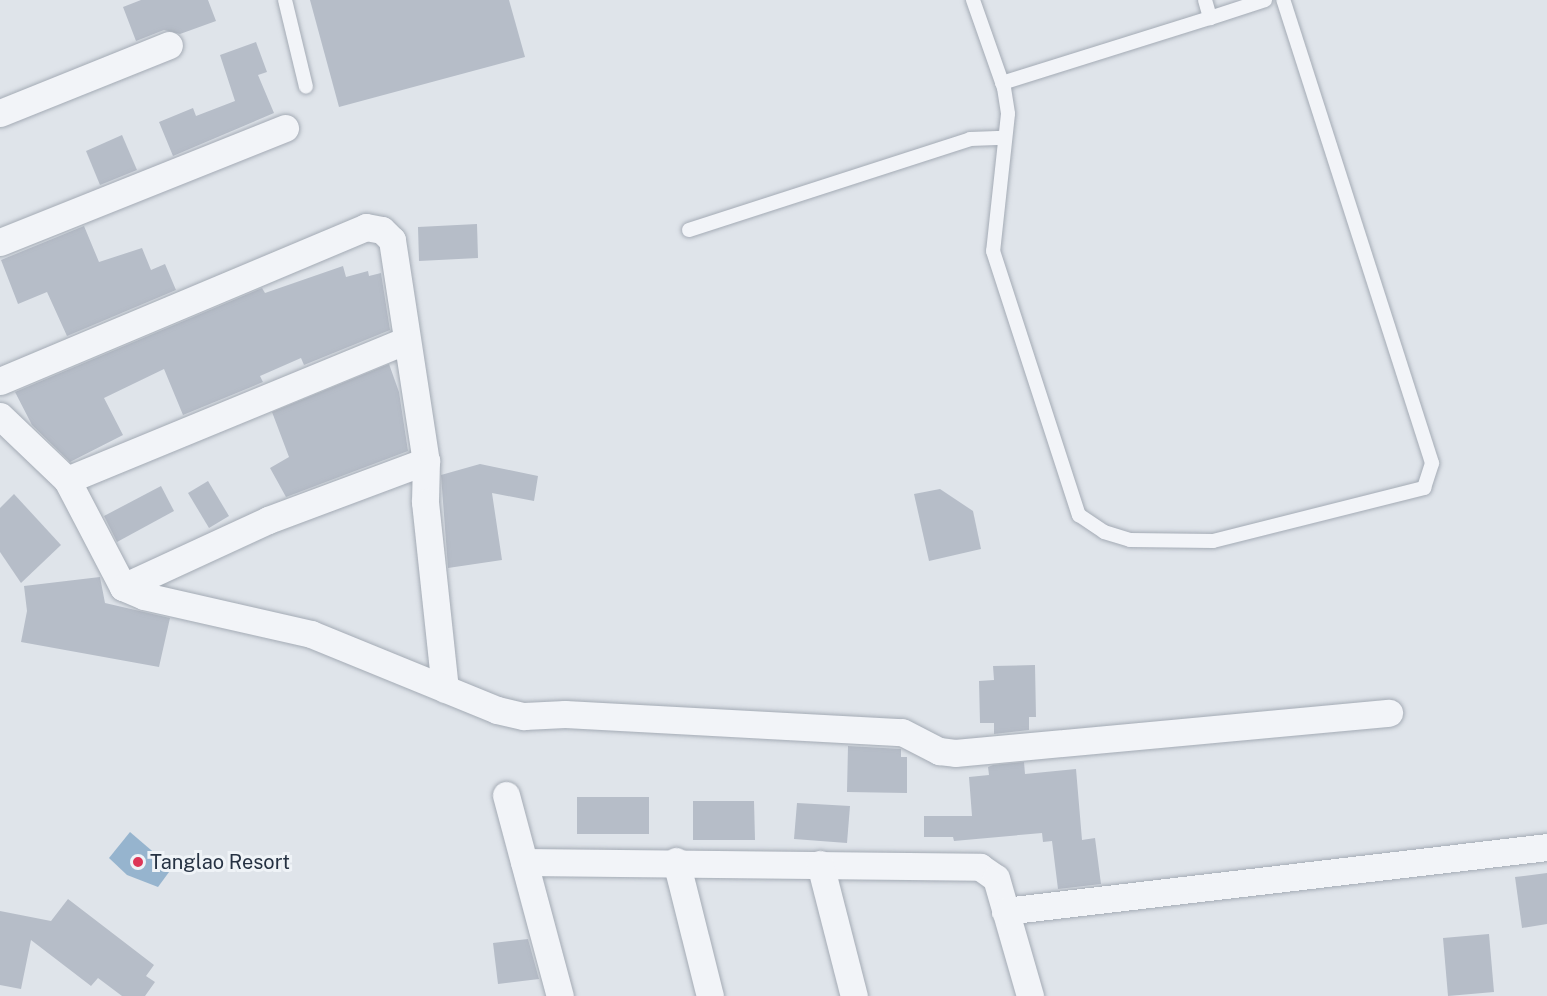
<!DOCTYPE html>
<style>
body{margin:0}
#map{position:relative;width:1547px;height:996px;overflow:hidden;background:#dfe4ea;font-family:"Public Sans",sans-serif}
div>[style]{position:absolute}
.water>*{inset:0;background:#96b4ce}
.building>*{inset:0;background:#b6bdc8}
.roads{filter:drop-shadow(0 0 2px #a4abb5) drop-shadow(0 0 2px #a4abb5)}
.service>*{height:14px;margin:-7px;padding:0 7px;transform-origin:7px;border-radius:7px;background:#f2f4f8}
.minor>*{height:27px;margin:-13.5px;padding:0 13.5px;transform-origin:13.5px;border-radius:13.5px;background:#f2f4f8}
.dots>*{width:16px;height:16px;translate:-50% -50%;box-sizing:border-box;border:3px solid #eff3f7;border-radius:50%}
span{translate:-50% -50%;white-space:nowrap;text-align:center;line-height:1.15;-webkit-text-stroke:6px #eff3f7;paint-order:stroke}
.poi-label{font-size:20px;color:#263243}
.left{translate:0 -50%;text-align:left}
</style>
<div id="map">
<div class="water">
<i style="clip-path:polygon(130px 832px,172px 868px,158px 887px,127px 875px,109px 858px)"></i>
</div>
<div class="building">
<i style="clip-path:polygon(141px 0,208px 0,216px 21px,180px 34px,164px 30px,136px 41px,123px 7px)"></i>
<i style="clip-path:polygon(310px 0,509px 0,525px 57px,339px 107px)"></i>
<i style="clip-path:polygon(256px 42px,267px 72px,258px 75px,274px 113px,173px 156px,159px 122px,193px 108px,196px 116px,235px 101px,220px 55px)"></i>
<i style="clip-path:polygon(122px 135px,137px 170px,100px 185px,86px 151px)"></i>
<i style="clip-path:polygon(477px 224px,478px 258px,419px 261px,418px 227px)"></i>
<i style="clip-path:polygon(84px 226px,99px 262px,142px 248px,151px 270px,165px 264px,176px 290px,67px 336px,47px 292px,18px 304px,1px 260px)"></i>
<i style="clip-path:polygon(343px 266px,346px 277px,368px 271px,369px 276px,381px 273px,390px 330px,304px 365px,301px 358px,260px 376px,263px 382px,183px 415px,164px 369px,104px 398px,123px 435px,70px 462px,32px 425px,15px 392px,262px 288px,265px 293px)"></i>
<i style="clip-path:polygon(389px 364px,399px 392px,408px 451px,286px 497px,270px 468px,289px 457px,272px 412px)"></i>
<i style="clip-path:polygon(480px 464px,538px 476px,534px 501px,492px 493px,502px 560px,448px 568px,441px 475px)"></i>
<i style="clip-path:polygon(208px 481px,229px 516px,209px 528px,188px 493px)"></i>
<i style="clip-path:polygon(161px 486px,174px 511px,117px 542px,104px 516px)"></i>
<i style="clip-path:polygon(940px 489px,973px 511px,981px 549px,929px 561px,914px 494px)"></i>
<i style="clip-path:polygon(14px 494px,61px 545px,21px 583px,0 552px,0 508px)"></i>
<i style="clip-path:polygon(100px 577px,105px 603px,170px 618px,159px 667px,21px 642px,27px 611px,24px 586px)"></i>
<i style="clip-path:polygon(1035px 665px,1036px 717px,1029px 717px,1029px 730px,994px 734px,994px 723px,980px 723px,979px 681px,994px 680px,993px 666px)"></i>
<i style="clip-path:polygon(848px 746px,901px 749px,901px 757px,907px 757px,907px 793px,847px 792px)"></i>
<i style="clip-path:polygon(1024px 762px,1025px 774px,1076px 769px,1082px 840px,1095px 838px,1101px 884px,1058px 889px,1052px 841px,1043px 842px,1042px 833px,954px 841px,953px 837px,924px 837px,924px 816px,972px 816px,969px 777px,989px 775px,988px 767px,993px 765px)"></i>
<i style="clip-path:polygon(577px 797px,649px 797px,649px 834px,577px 834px)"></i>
<i style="clip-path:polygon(693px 801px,754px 801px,755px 840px,693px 840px)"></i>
<i style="clip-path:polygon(797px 803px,850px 806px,847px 843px,794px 839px)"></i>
<i style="clip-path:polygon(1547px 873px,1547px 924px,1522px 928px,1515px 877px)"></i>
<i style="clip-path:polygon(68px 899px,154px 965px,146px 976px,155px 982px,145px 996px,122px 996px,98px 978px,91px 986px,31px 940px,21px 989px,0 985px,0 911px,51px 921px)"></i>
<i style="clip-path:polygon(1489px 934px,1494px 992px,1448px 996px,1443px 938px)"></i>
<i style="clip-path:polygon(528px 939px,539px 979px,498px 984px,493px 943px)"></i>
</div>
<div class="roads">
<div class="service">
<i style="left:285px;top:0;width:89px;rotate:76.4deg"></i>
<i style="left:973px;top:0;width:93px;rotate:70.6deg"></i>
<i style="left:1004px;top:88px;width:26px;rotate:81deg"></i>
<i style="left:1008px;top:114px;width:138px;rotate:96.2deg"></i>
<i style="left:993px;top:251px;width:278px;rotate:72deg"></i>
<i style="left:1079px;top:515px;width:30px;rotate:34deg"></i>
<i style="left:1104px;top:532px;width:27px;rotate:17deg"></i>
<i style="left:1130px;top:540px;width:83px;rotate:0.7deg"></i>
<i style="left:1213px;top:541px;width:218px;rotate:-14.1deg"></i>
<i style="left:1424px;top:488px;width:26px;rotate:-72deg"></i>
<i style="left:1432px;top:463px;width:486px;rotate:-107.8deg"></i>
<i style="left:1205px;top:0;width:19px;rotate:74deg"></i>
<i style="left:1210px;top:18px;width:58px;rotate:-18.1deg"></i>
<i style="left:1002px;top:83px;width:218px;rotate:-17.4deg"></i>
<i style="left:689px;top:230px;width:295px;rotate:-17.9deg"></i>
<i style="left:970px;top:139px;width:34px;rotate:-2deg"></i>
</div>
<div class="minor">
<i style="left:0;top:113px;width:182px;rotate:-21.9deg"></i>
<i style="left:0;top:242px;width:307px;rotate:-21.8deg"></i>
<i style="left:0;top:381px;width:397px;rotate:-22.8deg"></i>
<i style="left:366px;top:227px;width:16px;rotate:11deg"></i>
<i style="left:382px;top:230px;width:14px;rotate:45deg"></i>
<i style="left:392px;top:240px;width:224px;rotate:81.3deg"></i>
<i style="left:426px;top:461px;width:41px;rotate:91.4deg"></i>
<i style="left:425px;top:502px;width:188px;rotate:83.9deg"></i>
<i style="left:0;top:416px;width:93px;rotate:43.7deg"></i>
<i style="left:67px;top:480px;width:121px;rotate:62.4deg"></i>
<i style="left:123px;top:587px;width:23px;rotate:23deg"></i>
<i style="left:144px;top:596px;width:171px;rotate:12.8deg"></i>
<i style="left:311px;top:634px;width:201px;rotate:22.2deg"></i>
<i style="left:497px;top:710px;width:28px;rotate:13deg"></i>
<i style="left:524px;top:716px;width:41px;rotate:-2.8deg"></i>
<i style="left:565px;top:714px;width:337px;rotate:3.1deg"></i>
<i style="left:902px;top:732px;width:42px;rotate:27.2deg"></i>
<i style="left:939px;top:751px;width:16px;rotate:7deg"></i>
<i style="left:955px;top:753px;width:436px;rotate:-5.3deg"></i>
<i style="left:67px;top:480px;width:367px;rotate:-22.4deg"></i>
<i style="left:123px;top:587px;width:160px;rotate:-24.8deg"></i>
<i style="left:268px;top:520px;width:169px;rotate:-20.5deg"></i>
<i style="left:506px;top:795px;width:208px;rotate:75deg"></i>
<i style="left:676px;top:861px;width:139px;rotate:75.9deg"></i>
<i style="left:524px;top:862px;width:456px;rotate:0.6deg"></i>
<i style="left:980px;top:867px;width:19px;rotate:35deg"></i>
<i style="left:996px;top:878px;width:123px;rotate:73.9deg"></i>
<i style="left:820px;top:864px;width:136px;rotate:75.6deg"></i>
<i style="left:1005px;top:911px;width:546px;rotate:-6.73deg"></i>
</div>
</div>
<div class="dots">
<i style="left:138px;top:862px;background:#dd3657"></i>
</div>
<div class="poi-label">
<span class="left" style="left:150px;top:862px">Tanglao Resort</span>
</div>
</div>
